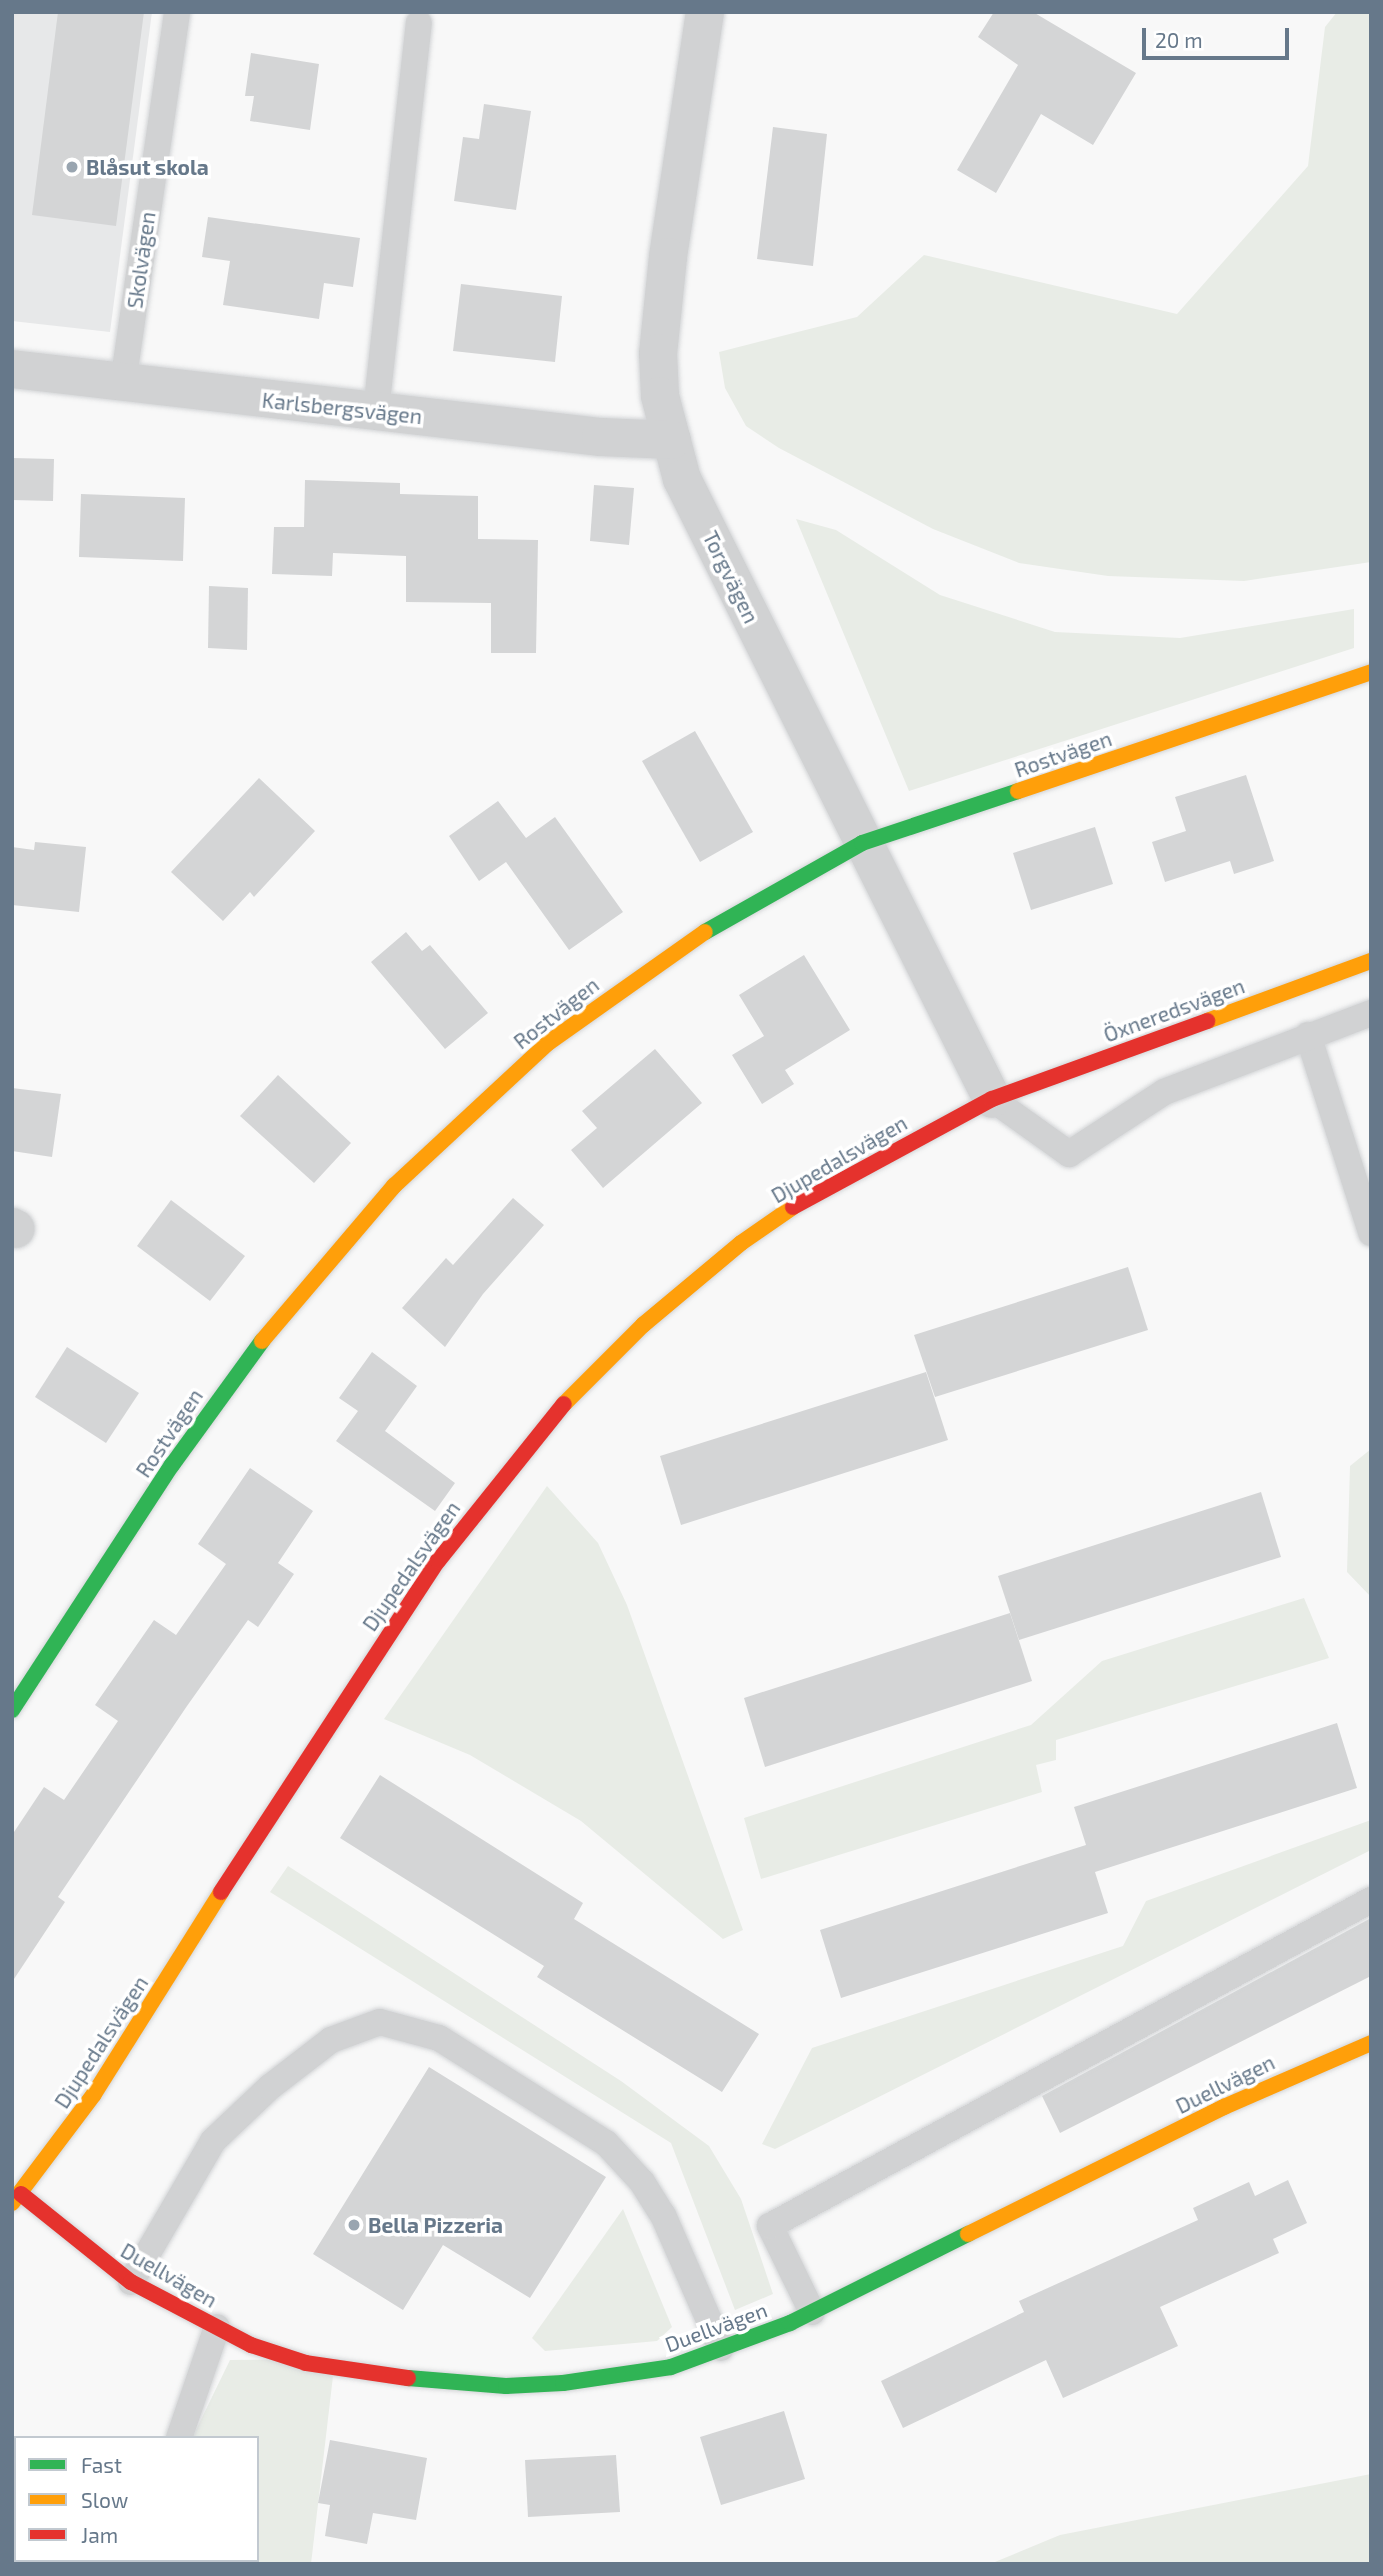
<!DOCTYPE html>
<meta charset="utf-8">
<style>
body{margin:0}
#map{position:relative;width:1383px;height:2576px;overflow:hidden;background:#f8f8f8;font-family:"Exo 2",sans-serif}
div>[style]{position:absolute}
.built>*{inset:0;background:#e7e8e9}
.green>*{inset:0;background:#e8ece6}
.building>*{inset:0;background:#d4d5d6}
.roads{filter:drop-shadow(0 0 2px #d3d5d7) drop-shadow(0 0 2px #d3d5d7)}
.lane>*{height:26px;margin:-13px;padding:0 13px;transform-origin:13px;border-radius:13px;background:#d1d2d3}
.street>*{height:38px;margin:-19px;padding:0 19px;transform-origin:19px;border-radius:19px;background:#d1d2d3}
.fast>*{height:16px;margin:-8px;padding:0 8px;transform-origin:8px;border-radius:8px;background:#30b455}
.slow>*{height:16px;margin:-8px;padding:0 8px;transform-origin:8px;border-radius:8px;background:#ff9f0a}
.jam>*{height:16px;margin:-8px;padding:0 8px;transform-origin:8px;border-radius:8px;background:#e5322d}
.dots>*{width:19px;height:19px;translate:-50% -50%;box-sizing:border-box;border:4px solid #fff;border-radius:50%}
span{translate:-50% -50%;white-space:nowrap;text-align:center;line-height:1.15;-webkit-text-stroke:7px #fff;paint-order:stroke}
.poi-label{font-size:21px;color:#66788a;font-weight:700}
.left{translate:0 -50%;text-align:left}
.street-label{font-size:21px;color:#66788a}
.frame{position:absolute;inset:0;border:14px solid #66788a;pointer-events:none}
.legend{position:absolute;left:14px;top:2436px;width:245px;height:126px;box-sizing:border-box;background:#fff;border:2px solid #c2c9d0;margin:0;padding:9px 12px;list-style:none;font-size:21px;color:#66788a}
.legend li{display:flex;align-items:center;gap:14px;height:35px}
.legend b{width:35px;border:2px solid #c2c9d0}
.scale{position:absolute;left:1142px;top:28px;width:147px;height:32px;box-sizing:border-box;border:4px solid #66788a;border-top:0;padding-left:9px;font-size:21px;line-height:24px;white-space:nowrap;color:#66788a;-webkit-text-stroke:5px #fff;paint-order:stroke}
</style>
<div id="map">
<div class="built">
<i style="clip-path:polygon(12px 12px,152px 12px,110px 332px,12px 321px)"></i>
</div>
<div class="green">
<i style="clip-path:polygon(1337px 12px,1371px 12px,1371px 562px,1244px 581px,1108px 576px,1019px 563px,933px 529px,779px 448px,746px 426px,725px 388px,719px 352px,857px 317px,924px 255px,1177px 314px,1308px 166px,1325px 27px)"></i>
<i style="clip-path:polygon(796px 519px,836px 530px,940px 595px,1055px 632px,1180px 638px,1354px 609px,1354px 648px,909px 791px)"></i>
<i style="clip-path:polygon(1371px 1449px,1371px 1597px,1347px 1572px,1350px 1466px)"></i>
<i style="clip-path:polygon(547px 1486px,598px 1543px,627px 1605px,743px 1930px,723px 1939px,581px 1821px,470px 1755px,384px 1719px)"></i>
<i style="clip-path:polygon(1304px 1598px,1329px 1658px,1056px 1740px,1056px 1760px,1036px 1765px,1042px 1792px,761px 1879px,744px 1818px,1031px 1725px,1102px 1661px)"></i>
<i style="clip-path:polygon(1371px 1820px,1371px 1850px,775px 2149px,762px 2144px,812px 2048px,1123px 1946px,1146px 1901px)"></i>
<i style="clip-path:polygon(288px 1866px,621px 2081px,709px 2146px,741px 2199px,773px 2294px,735px 2310px,671px 2143px,270px 1892px)"></i>
<i style="clip-path:polygon(623px 2209px,672px 2327px,657px 2341px,545px 2351px,532px 2338px)"></i>
<i style="clip-path:polygon(335px 2359px,311px 2564px,161px 2564px,257px 2560px,257px 2438px,192px 2438px,230px 2360px)"></i>
<i style="clip-path:polygon(1371px 2474px,1371px 2564px,990px 2564px,1060px 2535px)"></i>
</div>
<div class="building">
<i style="clip-path:polygon(58px 12px,144px 12px,116px 226px,32px 215px)"></i>
<i style="clip-path:polygon(994px 12px,1033px 12px,1136px 73px,1093px 145px,1041px 114px,996px 193px,957px 170px,1018px 65px,978px 37px)"></i>
<i style="clip-path:polygon(251px 53px,319px 64px,310px 130px,250px 121px,254px 96px,245px 96px)"></i>
<i style="clip-path:polygon(484px 104px,531px 111px,516px 210px,454px 201px,463px 137px,479px 139px)"></i>
<i style="clip-path:polygon(773px 127px,827px 134px,813px 266px,757px 259px)"></i>
<i style="clip-path:polygon(208px 217px,360px 238px,353px 287px,324px 283px,319px 319px,223px 305px,230px 261px,202px 257px)"></i>
<i style="clip-path:polygon(461px 284px,562px 296px,555px 362px,453px 351px)"></i>
<i style="clip-path:polygon(12px 458px,54px 459px,53px 501px,12px 500px)"></i>
<i style="clip-path:polygon(305px 480px,400px 483px,400px 494px,478px 496px,478px 539px,538px 540px,536px 653px,491px 653px,491px 603px,406px 602px,406px 556px,333px 553px,332px 576px,272px 574px,274px 527px,304px 527px)"></i>
<i style="clip-path:polygon(594px 485px,634px 488px,629px 545px,590px 541px)"></i>
<i style="clip-path:polygon(81px 494px,185px 498px,183px 561px,79px 557px)"></i>
<i style="clip-path:polygon(209px 586px,248px 588px,247px 650px,208px 648px)"></i>
<i style="clip-path:polygon(695px 731px,753px 832px,700px 862px,642px 761px)"></i>
<i style="clip-path:polygon(1246px 775px,1274px 861px,1234px 874px,1230px 861px,1165px 882px,1152px 842px,1186px 831px,1175px 797px)"></i>
<i style="clip-path:polygon(259px 778px,315px 831px,254px 897px,250px 892px,223px 921px,171px 872px)"></i>
<i style="clip-path:polygon(498px 801px,526px 838px,555px 817px,623px 912px,569px 950px,506px 862px,479px 881px,449px 836px)"></i>
<i style="clip-path:polygon(1095px 827px,1113px 884px,1031px 910px,1013px 853px)"></i>
<i style="clip-path:polygon(35px 842px,86px 847px,79px 912px,12px 905px,12px 847px,34px 850px)"></i>
<i style="clip-path:polygon(406px 932px,422px 951px,430px 945px,488px 1013px,445px 1049px,371px 962px)"></i>
<i style="clip-path:polygon(804px 955px,850px 1030px,785px 1070px,794px 1084px,762px 1104px,732px 1055px,764px 1036px,739px 995px)"></i>
<i style="clip-path:polygon(655px 1049px,702px 1103px,603px 1188px,571px 1150px,597px 1128px,582px 1111px)"></i>
<i style="clip-path:polygon(278px 1075px,351px 1143px,314px 1183px,240px 1116px)"></i>
<i style="clip-path:polygon(12px 1088px,61px 1094px,52px 1157px,12px 1151px)"></i>
<i style="clip-path:polygon(513px 1198px,544px 1225px,483px 1294px,445px 1347px,402px 1308px,446px 1258px,453px 1265px)"></i>
<i style="clip-path:polygon(171px 1200px,245px 1256px,210px 1301px,137px 1246px)"></i>
<i style="clip-path:polygon(1128px 1267px,1148px 1330px,935px 1397px,914px 1335px)"></i>
<i style="clip-path:polygon(67px 1347px,139px 1393px,106px 1443px,35px 1397px)"></i>
<i style="clip-path:polygon(372px 1352px,417px 1386px,385px 1431px,455px 1483px,435px 1511px,336px 1441px,358px 1411px,339px 1398px)"></i>
<i style="clip-path:polygon(926px 1372px,948px 1440px,681px 1525px,660px 1456px)"></i>
<i style="clip-path:polygon(250px 1468px,313px 1511px,278px 1563px,294px 1574px,258px 1627px,248px 1620px,187px 1706px,58px 1897px,65px 1902px,12px 1982px,12px 1835px,44px 1787px,64px 1800px,118px 1721px,95px 1705px,154px 1620px,176px 1635px,226px 1564px,198px 1544px)"></i>
<i style="clip-path:polygon(1261px 1492px,1281px 1557px,1019px 1640px,998px 1576px)"></i>
<i style="clip-path:polygon(1010px 1613px,1032px 1681px,765px 1767px,744px 1698px)"></i>
<i style="clip-path:polygon(1337px 1723px,1357px 1788px,1095px 1872px,1108px 1913px,841px 1998px,820px 1930px,1086px 1845px,1074px 1807px)"></i>
<i style="clip-path:polygon(380px 1775px,583px 1903px,574px 1919px,759px 2034px,722px 2092px,537px 1977px,544px 1966px,340px 1838px)"></i>
<i style="clip-path:polygon(1371px 1918px,1371px 1976px,1060px 2133px,1042px 2096px)"></i>
<i style="clip-path:polygon(429px 2067px,606px 2177px,530px 2298px,443px 2245px,403px 2310px,313px 2254px)"></i>
<i style="clip-path:polygon(1288px 2180px,1307px 2223px,1273px 2239px,1279px 2253px,1160px 2307px,1178px 2346px,1063px 2398px,1046px 2360px,903px 2428px,881px 2381px,1024px 2312px,1019px 2301px,1198px 2220px,1193px 2208px,1249px 2182px,1255px 2196px)"></i>
<i style="clip-path:polygon(784px 2411px,805px 2479px,721px 2505px,700px 2437px)"></i>
<i style="clip-path:polygon(330px 2440px,427px 2458px,416px 2520px,373px 2513px,367px 2544px,325px 2536px,330px 2505px,318px 2503px)"></i>
<i style="clip-path:polygon(616px 2455px,620px 2512px,528px 2517px,525px 2460px)"></i>
</div>
<div class="roads">
<div class="lane">
<i style="left:123px;top:383px;width:375px;rotate:-81.7deg"></i>
<i style="left:376px;top:411px;width:390px;rotate:-83.7deg"></i>
<i style="left:1308px;top:1035px;width:208px;rotate:72.3deg"></i>
<i style="left:992px;top:1099px;width:95px;rotate:35.5deg"></i>
<i style="left:1069px;top:1154px;width:113px;rotate:-33.1deg"></i>
<i style="left:1164px;top:1092px;width:222px;rotate:-20.9deg"></i>
<i style="left:131px;top:2282px;width:163px;rotate:-59.8deg"></i>
<i style="left:213px;top:2141px;width:79px;rotate:-43.5deg"></i>
<i style="left:270px;top:2087px;width:77px;rotate:-37.6deg"></i>
<i style="left:331px;top:2040px;width:52px;rotate:-20.2deg"></i>
<i style="left:380px;top:2022px;width:61px;rotate:15.2deg"></i>
<i style="left:439px;top:2038px;width:197px;rotate:32.2deg"></i>
<i style="left:606px;top:2143px;width:53px;rotate:47.3deg"></i>
<i style="left:642px;top:2182px;width:39px;rotate:58deg"></i>
<i style="left:663px;top:2215px;width:145px;rotate:66.4deg"></i>
<i style="left:812px;top:2312px;width:96px;rotate:-116deg"></i>
<i style="left:770px;top:2226px;width:684px;rotate:-28.48deg"></i>
<i style="left:179px;top:2438px;width:117px;rotate:-71.1deg"></i>
<i style="left:144px;top:2564px;width:4px;rotate:-76deg"></i>
</div>
<div class="street">
<i style="left:705px;top:12px;width:248px;rotate:98.6deg"></i>
<i style="left:668px;top:257px;width:97px;rotate:95.9deg"></i>
<i style="left:658px;top:353px;width:43px;rotate:87.3deg"></i>
<i style="left:660px;top:396px;width:86px;rotate:75.2deg"></i>
<i style="left:682px;top:479px;width:693px;rotate:63.43deg"></i>
<i style="left:12px;top:369px;width:593px;rotate:6.59deg"></i>
<i style="left:601px;top:437px;width:71px;rotate:2.4deg"></i>
<i style="left:12px;top:1227px;width:4px;rotate:27deg"></i>
</div>
<div class="fast">
<i style="left:705px;top:932px;width:180px;rotate:-29.5deg"></i>
<i style="left:862px;top:843px;width:164px;rotate:-18.4deg"></i>
<i style="left:12px;top:1710px;width:293px;rotate:-56.9deg"></i>
<i style="left:172px;top:1465px;width:153px;rotate:-54deg"></i>
<i style="left:408px;top:2378px;width:98px;rotate:4.7deg"></i>
<i style="left:506px;top:2386px;width:57px;rotate:-3deg"></i>
<i style="left:563px;top:2383px;width:109px;rotate:-8.4deg"></i>
<i style="left:671px;top:2367px;width:127px;rotate:-20.3deg"></i>
<i style="left:790px;top:2323px;width:199px;rotate:-26.6deg"></i>
</div>
<div class="slow">
<i style="left:1018px;top:791px;width:373px;rotate:-18.6deg"></i>
<i style="left:1207px;top:1021px;width:175px;rotate:-20.1deg"></i>
<i style="left:262px;top:1341px;width:204px;rotate:-49.6deg"></i>
<i style="left:394px;top:1186px;width:210px;rotate:-42.9deg"></i>
<i style="left:548px;top:1043px;width:192px;rotate:-35.3deg"></i>
<i style="left:564px;top:1404px;width:112px;rotate:-45deg"></i>
<i style="left:643px;top:1325px;width:128px;rotate:-39.9deg"></i>
<i style="left:741px;top:1243px;width:63px;rotate:-34.7deg"></i>
<i style="left:12px;top:2203px;width:136px;rotate:-53deg"></i>
<i style="left:94px;top:2094px;width:239px;rotate:-57.8deg"></i>
<i style="left:968px;top:2234px;width:286px;rotate:-26.4deg"></i>
<i style="left:1224px;top:2107px;width:160px;rotate:-23.5deg"></i>
</div>
<div class="jam">
<i style="left:793px;top:1207px;width:226px;rotate:-28.5deg"></i>
<i style="left:992px;top:1099px;width:229px;rotate:-19.9deg"></i>
<i style="left:221px;top:1892px;width:396px;rotate:-56.8deg"></i>
<i style="left:438px;top:1561px;width:201px;rotate:-51.3deg"></i>
<i style="left:21px;top:2194px;width:141px;rotate:38.7deg"></i>
<i style="left:131px;top:2282px;width:136px;rotate:27.7deg"></i>
<i style="left:251px;top:2345px;width:58px;rotate:18.1deg"></i>
<i style="left:306px;top:2363px;width:103px;rotate:8.4deg"></i>
</div>
</div>
<div class="dots">
<i style="left:72px;top:167px;background:#99a5b0"></i>
<i style="left:354px;top:2225px;background:#99a5b0"></i>
</div>
<div class="poi-label">
<span class="left" style="left:86px;top:167px">Blåsut skola</span>
<span class="left" style="left:368px;top:2225px">Bella Pizzeria</span>
</div>
<div class="street-label">
<span style="left:141px;top:260px;rotate:-82deg">Skolvägen</span>
<span style="left:342px;top:408px;rotate:6deg">Karlsbergsvägen</span>
<span style="left:731px;top:577px;rotate:64deg">Torgvägen</span>
<span style="left:1063px;top:754px;rotate:-19deg">Rostvägen</span>
<span style="left:1174px;top:1010px;rotate:-20deg">Öxneredsvägen</span>
<span style="left:556px;top:1013px;rotate:-38deg">Rostvägen</span>
<span style="left:839px;top:1159px;rotate:-30deg">Djupedalsvägen</span>
<span style="left:169px;top:1433px;rotate:-56deg">Rostvägen</span>
<span style="left:411px;top:1566px;rotate:-55deg">Djupedalsvägen</span>
<span style="left:101px;top:2042px;rotate:-57deg">Djupedalsvägen</span>
<span style="left:1225px;top:2084px;rotate:-26deg">Duellvägen</span>
<span style="left:169px;top:2275px;rotate:30deg">Duellvägen</span>
<span style="left:716px;top:2327px;rotate:-20deg">Duellvägen</span>
</div>
<div class="frame"></div>
<ul class="legend">
<li><b style="height:9px;background:#30b455"></b>Fast</li>
<li><b style="height:9px;background:#ff9f0a"></b>Slow</li>
<li><b style="height:9px;background:#e5322d"></b>Jam</li>
</ul>
<div class="scale">20 m</div>
</div>
